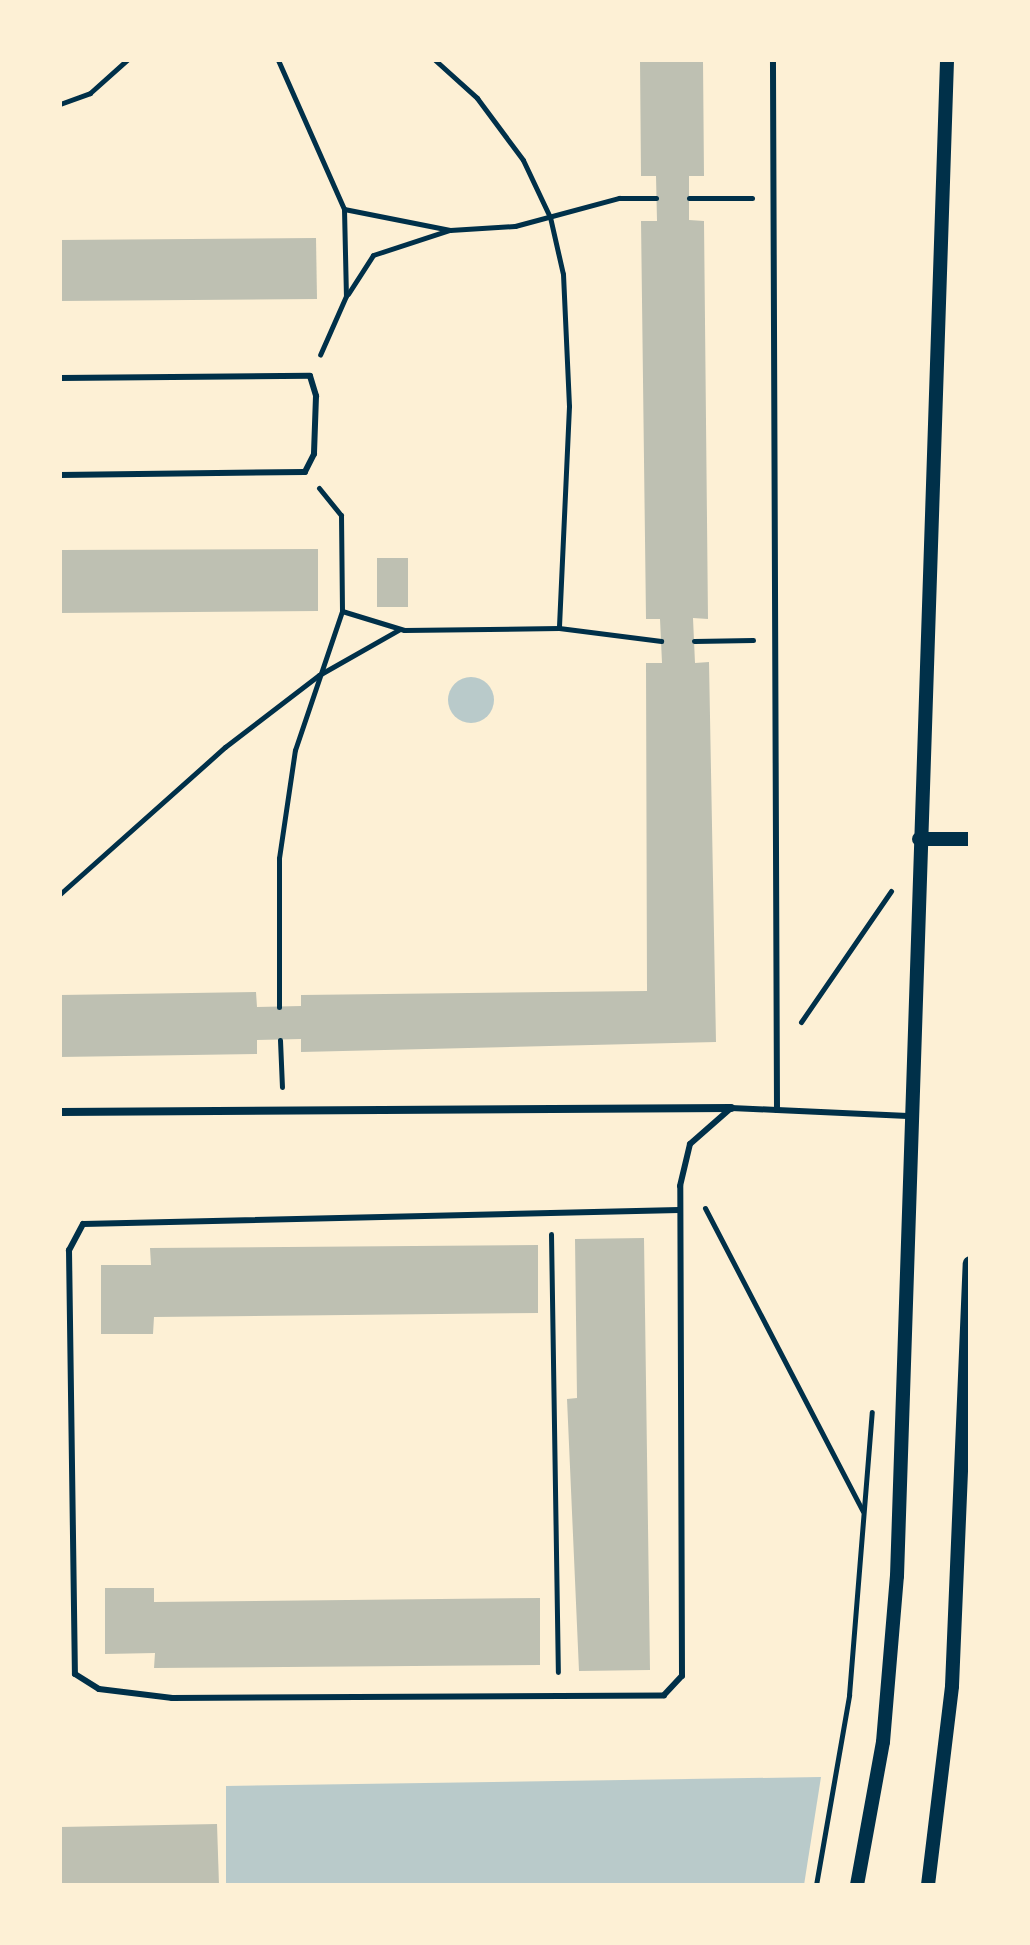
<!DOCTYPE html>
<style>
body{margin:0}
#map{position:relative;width:1030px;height:1945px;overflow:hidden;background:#fdf0d5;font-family:Inter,sans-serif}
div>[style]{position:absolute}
.green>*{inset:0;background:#b9caca}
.round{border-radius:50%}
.building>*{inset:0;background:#bec0b2}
.path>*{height:5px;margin:-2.5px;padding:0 2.5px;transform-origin:2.5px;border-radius:2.5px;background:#003049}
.service>*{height:6px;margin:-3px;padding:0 3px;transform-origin:3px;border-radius:3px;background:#003049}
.minor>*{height:8px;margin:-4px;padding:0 4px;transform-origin:4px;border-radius:4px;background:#003049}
.tertiary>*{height:14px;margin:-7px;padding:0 7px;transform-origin:7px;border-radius:7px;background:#003049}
span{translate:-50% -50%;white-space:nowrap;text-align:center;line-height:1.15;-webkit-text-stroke:8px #fdf0d5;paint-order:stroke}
.frame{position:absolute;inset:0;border:62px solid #fdf0d5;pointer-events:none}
</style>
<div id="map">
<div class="green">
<i class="round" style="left:448px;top:677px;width:46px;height:46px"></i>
<i style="clip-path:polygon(821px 1777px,804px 1885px,226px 1885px,226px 1786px)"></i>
</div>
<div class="building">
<i style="clip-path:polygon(640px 60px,703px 60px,704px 176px,689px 176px,689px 220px,704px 221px,708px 619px,693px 618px,695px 663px,709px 662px,716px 1042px,301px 1052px,301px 1039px,257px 1040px,257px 1054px,60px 1057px,60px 995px,256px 992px,257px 1007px,301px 1006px,301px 995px,647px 991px,646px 663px,662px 663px,660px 619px,646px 619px,641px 221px,657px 221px,656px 176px,641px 176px)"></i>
<i style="clip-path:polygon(316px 238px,317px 299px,60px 301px,60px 240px)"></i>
<i style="clip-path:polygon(318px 549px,318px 611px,60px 613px,60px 550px)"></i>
<i style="clip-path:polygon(377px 558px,408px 558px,408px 607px,377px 607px)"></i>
<i style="clip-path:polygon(644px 1238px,650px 1670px,579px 1671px,567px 1399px,577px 1398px,575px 1239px)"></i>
<i style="clip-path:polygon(538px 1245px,538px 1313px,154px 1317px,153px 1334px,101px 1334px,101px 1265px,151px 1265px,150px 1248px)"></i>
<i style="clip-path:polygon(105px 1588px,154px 1588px,154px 1602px,540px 1598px,540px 1665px,154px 1668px,155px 1653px,105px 1654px)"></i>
<i style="clip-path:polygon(217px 1824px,219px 1885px,60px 1885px,60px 1827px)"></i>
</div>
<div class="path">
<i style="left:278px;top:60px;width:163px;rotate:66.1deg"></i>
<i style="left:344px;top:209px;width:87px;rotate:88.7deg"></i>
<i style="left:346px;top:296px;width:64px;rotate:113.8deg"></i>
<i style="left:435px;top:60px;width:57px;rotate:42.1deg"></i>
<i style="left:477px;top:98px;width:77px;rotate:53.4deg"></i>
<i style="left:523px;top:160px;width:63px;rotate:64.7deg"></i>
<i style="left:550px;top:217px;width:58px;rotate:77.2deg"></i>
<i style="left:563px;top:274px;width:132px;rotate:87.4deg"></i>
<i style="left:569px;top:406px;width:222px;rotate:92.6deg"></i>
<i style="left:60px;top:104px;width:32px;rotate:-20deg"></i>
<i style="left:90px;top:93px;width:50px;rotate:-41.7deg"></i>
<i style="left:689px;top:198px;width:63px"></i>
<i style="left:344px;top:209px;width:108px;rotate:11.2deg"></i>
<i style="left:450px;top:230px;width:65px;rotate:-3.5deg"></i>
<i style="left:515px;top:226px;width:108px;rotate:-15.1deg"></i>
<i style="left:619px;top:198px;width:37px"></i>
<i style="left:348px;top:294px;width:46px;rotate:-57.3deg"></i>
<i style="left:373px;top:255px;width:80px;rotate:-18.2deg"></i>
<i style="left:319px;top:488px;width:35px;rotate:51deg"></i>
<i style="left:341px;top:515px;width:96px;rotate:89.4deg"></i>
<i style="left:342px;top:611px;width:65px;rotate:17deg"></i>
<i style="left:404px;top:630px;width:155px;rotate:-0.7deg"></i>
<i style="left:559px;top:628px;width:103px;rotate:7.3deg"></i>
<i style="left:694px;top:641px;width:59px;rotate:-1deg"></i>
<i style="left:60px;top:894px;width:221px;rotate:-41.7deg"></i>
<i style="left:225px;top:747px;width:118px;rotate:-37.5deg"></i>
<i style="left:319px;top:675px;width:93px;rotate:-29.6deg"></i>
<i style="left:279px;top:1007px;width:149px;rotate:-90deg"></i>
<i style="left:279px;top:858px;width:109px;rotate:-81.6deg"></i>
<i style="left:295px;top:750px;width:147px;rotate:-71.3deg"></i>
<i style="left:801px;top:1022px;width:159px;rotate:-55.5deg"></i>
<i style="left:280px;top:1040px;width:47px;rotate:87.6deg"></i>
<i style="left:705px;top:1208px;width:342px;rotate:62.5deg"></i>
<i style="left:551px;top:1234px;width:438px;rotate:89.1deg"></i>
<i style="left:816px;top:1885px;width:193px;rotate:-80.1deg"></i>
<i style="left:849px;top:1695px;width:284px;rotate:-85.4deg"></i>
</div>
<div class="service">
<i style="left:60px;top:378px;width:250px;rotate:-0.5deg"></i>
<i style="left:310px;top:376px;width:21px;rotate:73deg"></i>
<i style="left:316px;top:396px;width:58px;rotate:92deg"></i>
<i style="left:314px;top:454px;width:20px;rotate:117deg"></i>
<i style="left:305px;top:472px;width:245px;rotate:179.3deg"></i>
<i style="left:777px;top:1110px;width:131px;rotate:2.6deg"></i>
<i style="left:679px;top:1210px;width:596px;rotate:178.65deg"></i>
<i style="left:83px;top:1224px;width:30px;rotate:118deg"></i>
<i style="left:69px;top:1250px;width:424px;rotate:89.2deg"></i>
<i style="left:75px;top:1674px;width:28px;rotate:32deg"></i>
<i style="left:99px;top:1689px;width:74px;rotate:7deg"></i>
<i style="left:172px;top:1698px;width:492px;rotate:-0.3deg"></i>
<i style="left:664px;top:1695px;width:26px;rotate:-47deg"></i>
<i style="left:682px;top:1676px;width:490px;rotate:-90.2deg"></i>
<i style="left:680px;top:1186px;width:43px;rotate:-76.6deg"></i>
<i style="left:690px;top:1144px;width:55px;rotate:-41.3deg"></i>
<i style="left:731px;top:1108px;width:46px;rotate:2.5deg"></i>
<i style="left:777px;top:1110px;width:1050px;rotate:-90.22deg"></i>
</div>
<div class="minor">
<i style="left:60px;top:1112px;width:671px;rotate:-0.34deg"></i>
</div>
<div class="tertiary">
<i style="left:919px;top:839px;width:51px"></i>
<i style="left:857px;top:1885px;width:145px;rotate:-79.7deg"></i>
<i style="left:883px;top:1742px;width:167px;rotate:-85.2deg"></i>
<i style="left:897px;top:1576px;width:1517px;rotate:-88.11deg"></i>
<i style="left:928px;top:1885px;width:200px;rotate:-83.1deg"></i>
<i style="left:952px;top:1686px;width:423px;rotate:-87.6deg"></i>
</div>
<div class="frame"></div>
</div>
